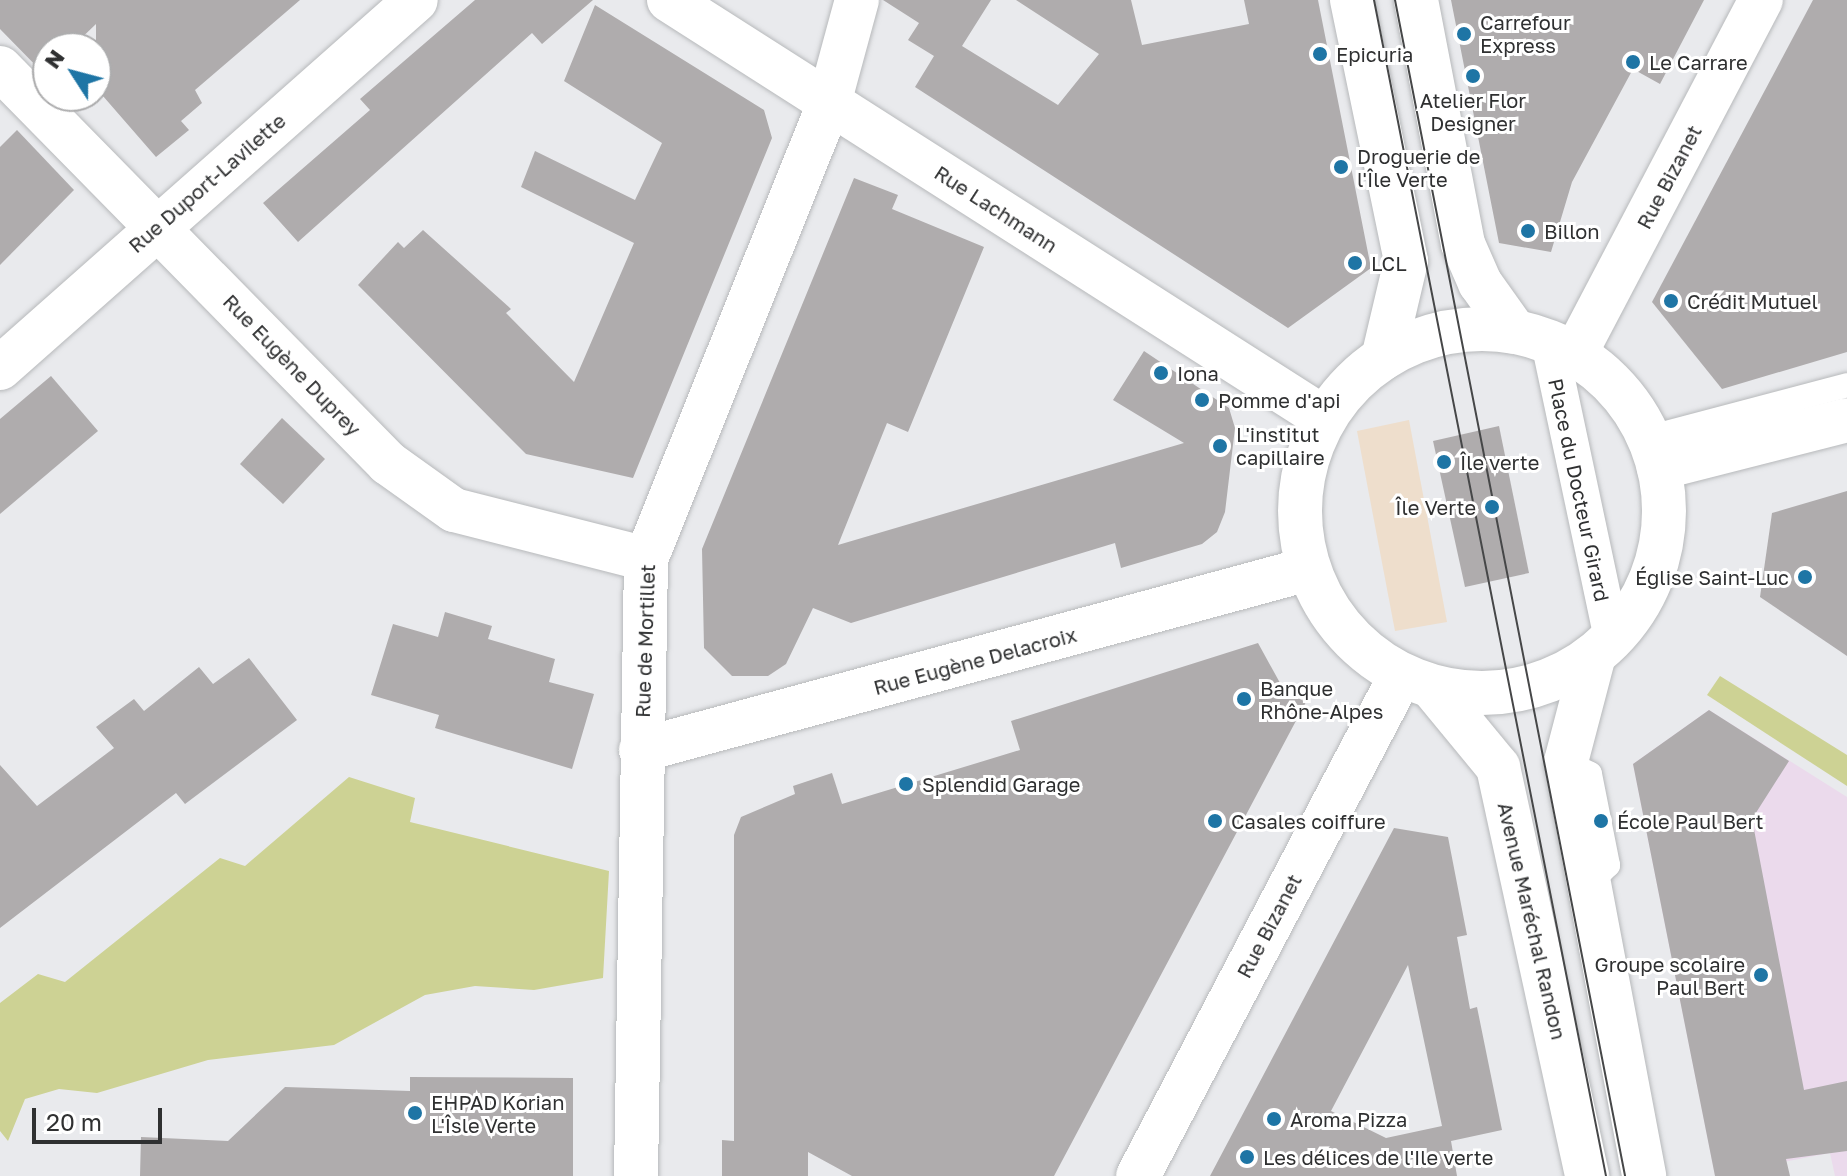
<!DOCTYPE html>
<meta charset="utf-8">
<style>
body{margin:0}
#map{position:relative;width:1847px;height:1176px;overflow:hidden;background:#e9eaed;font-family:"Golos Text",sans-serif}
div>[style]{position:absolute}
.commercial>*{inset:0;background:#eedecc}
.education>*{inset:0;background:#ebdaec}
.green>*{inset:0;background:#cdd294}
.building>*{inset:0;background:#afacad}
.roads{filter:drop-shadow(0 0 2px #b7b9bb) drop-shadow(0 0 2px #b7b9bb)}
.service>*{height:24px;margin:-12px;padding:0 12px;transform-origin:12px;border-radius:12px;background:#fff}
.pedestrian>*{height:36px;margin:-18px;padding:0 18px;transform-origin:18px;border-radius:18px;background:#fff}
.minor>*{height:44px;margin:-22px;padding:0 22px;transform-origin:22px;border-radius:22px;background:#fff}
.tertiary>*{height:44px;margin:-22px;padding:0 22px;transform-origin:22px;border-radius:22px;background:#fff}
.tertiary>.ring{margin:-22px;padding:0;box-sizing:content-box;background:none;border:44px solid #fff;border-radius:50%}
.tram>*{height:2px;margin:-1px;padding:0 1px;transform-origin:1px;border-radius:1px;background:#464748}
.dots>*{width:22px;height:22px;translate:-50% -50%;box-sizing:border-box;border:4px solid #fff;border-radius:50%}
span{translate:-50% -50%;white-space:nowrap;text-align:center;line-height:1.15;-webkit-text-stroke:6px #fff;paint-order:stroke}
.poi-label{font-size:20px;color:#2f3031}
.left{translate:0 -50%;text-align:left}
.right{translate:-100% -50%;text-align:right}
.street-label{font-size:20px;color:#2f3031}
.north{position:absolute;left:32px;top:32px;width:80px;height:80px;box-sizing:border-box;background:#fff;border:2px solid #acacad;border-radius:50%;rotate:306deg;font-size:22px;font-weight:700;line-height:32px;text-align:center;color:#2f3031}
.north::after{content:'';display:block;margin:auto;width:28px;height:36px;background:#1e75a5;clip-path:polygon(50% 0,100% 100%,50% 72%,0 100%)}
.scale{position:absolute;left:32px;top:1108px;width:130px;height:36px;box-sizing:border-box;border:4px solid #2f3031;border-top:0;padding-left:10px;font-size:24px;line-height:28px;white-space:nowrap;color:#2f3031;-webkit-text-stroke:6px #fff;paint-order:stroke}
</style>
<div id="map">
<div class="commercial">
<i style="clip-path:polygon(1409px 420px,1447px 622px,1395px 631px,1357px 431px)"></i>
</div>
<div class="education">
<i style="clip-path:polygon(1709px 710px,1847px 797px,1847px 1176px,1835px 1176px,1830px 1153px,1715px 1175px,1633px 764px)"></i>
</div>
<div class="green">
<i style="clip-path:polygon(1720px 676px,1847px 755px,1847px 786px,1707px 695px)"></i>
<i style="clip-path:polygon(349px 777px,415px 798px,410px 822px,609px 871px,603px 978px,534px 990px,475px 986px,425px 995px,334px 1045px,208px 1060px,97px 1093px,59px 1089px,25px 1099px,8px 1141px,0 1131px,0 1003px,38px 974px,65px 982px,220px 858px,245px 866px)"></i>
</div>
<div class="building">
<i style="clip-path:polygon(0 0,300px 0,195px 90px,202px 103px,181px 121px,189px 130px,156px 157px,96px 88px,96px 24px,71px 48px,48px 48px,44px 74px,0 29px)"></i>
<i style="clip-path:polygon(475px 0,593px 0,542px 44px,532px 33px,298px 242px,263px 203px,370px 110px,360px 99px)"></i>
<i style="clip-path:polygon(883px 0,991px 0,962px 46px,1058px 105px,1099px 54px,1016px 0,1131px 0,1142px 45px,1249px 24px,1244px 0,1318px 0,1371px 268px,1288px 328px,915px 87px,934px 56px,908px 40px,919px 23px)"></i>
<i style="clip-path:polygon(1451px 0,1704px 0,1660px 84px,1633px 69px,1572px 182px,1551px 252px,1499px 243px)"></i>
<i style="clip-path:polygon(1813px 0,1847px 0,1847px 352px,1722px 389px,1652px 302px)"></i>
<i style="clip-path:polygon(595px 5px,764px 110px,772px 138px,633px 478px,526px 454px,358px 285px,398px 242px,404px 248px,423px 230px,511px 309px,506px 313px,574px 382px,634px 243px,521px 187px,535px 151px,635px 200px,662px 143px,564px 81px)"></i>
<i style="clip-path:polygon(17px 130px,74px 190px,0 265px,0 147px)"></i>
<i style="clip-path:polygon(854px 178px,898px 195px,892px 209px,984px 247px,908px 432px,887px 423px,838px 545px,1184px 443px,1113px 400px,1144px 351px,1229px 408px,1235px 428px,1225px 512px,1217px 532px,1202px 544px,1121px 568px,1115px 543px,851px 623px,813px 608px,786px 664px,768px 676px,732px 676px,704px 648px,702px 549px)"></i>
<i style="clip-path:polygon(51px 376px,98px 431px,0 514px,0 419px)"></i>
<i style="clip-path:polygon(282px 418px,325px 459px,283px 504px,240px 464px)"></i>
<i style="clip-path:polygon(1499px 426px,1529px 573px,1465px 587px,1433px 441px)"></i>
<i style="clip-path:polygon(1847px 491px,1847px 656px,1760px 597px,1772px 513px)"></i>
<i style="clip-path:polygon(445px 612px,492px 626px,488px 639px,555px 659px,549px 682px,594px 694px,572px 769px,435px 728px,439px 715px,371px 695px,393px 624px,438px 637px)"></i>
<i style="clip-path:polygon(1258px 643px,1285px 692px,1306px 702px,1054px 1176px,852px 1176px,808px 1152px,808px 1176px,722px 1176px,722px 1140px,734px 1141px,734px 835px,741px 817px,795px 794px,793px 786px,832px 773px,842px 804px,1020px 750px,1011px 721px)"></i>
<i style="clip-path:polygon(249px 658px,297px 720px,185px 804px,176px 793px,0 928px,0 765px,37px 806px,114px 748px,96px 727px,134px 699px,144px 711px,199px 667px,213px 684px)"></i>
<i style="clip-path:polygon(1709px 710px,1789px 761px,1752px 819px,1804px 1090px,1847px 1081px,1847px 1151px,1786px 1159px,1790px 1176px,1715px 1176px,1633px 764px)"></i>
<i style="clip-path:polygon(evenodd,1394px 828px,1448px 837px,1467px 935px,1457px 937px,1470px 1009px,1477px 1007px,1502px 1130px,1451px 1141px,1457px 1176px,1210px 1176px,1394px 828px,1408px 965px,1442px 1126px,1386px 1138px,1331px 1111px,1408px 965px)"></i>
<i style="clip-path:polygon(410px 1077px,573px 1078px,573px 1176px,140px 1176px,141px 1137px,228px 1141px,285px 1087px,410px 1091px)"></i>
</div>
<div class="roads">
<div class="service">
<i style="left:1647px;top:438px;width:207px;rotate:-14.8deg"></i>
<i style="left:1569px;top:764px;width:23px;rotate:25deg"></i>
<i style="left:1590px;top:774px;width:93px;rotate:78.8deg"></i>
<i style="left:1608px;top:865px;width:30px;rotate:135deg"></i>
</div>
<div class="pedestrian">
<i style="left:1549px;top:342px;width:303px;rotate:78deg"></i>
</div>
<div class="minor">
<i style="left:669px;top:0;width:777px;rotate:32.54deg"></i>
<i style="left:0;top:68px;width:554px;rotate:45.51deg"></i>
<i style="left:388px;top:463px;width:81px;rotate:35.5deg"></i>
<i style="left:454px;top:510px;width:198px;rotate:14.3deg"></i>
<i style="left:1575px;top:354px;width:400px;rotate:-62.3deg"></i>
<i style="left:0;top:368px;width:555px;rotate:-41.5deg"></i>
<i style="left:1659px;top:468px;width:194px;rotate:-14.3deg"></i>
<i style="left:641px;top:750px;width:691px;rotate:-15.18deg"></i>
<i style="left:636px;top:1176px;width:617px;rotate:-89.07deg"></i>
<i style="left:646px;top:559px;width:491px;rotate:-68.1deg"></i>
<i style="left:829px;top:103px;width:107px;rotate:-74.8deg"></i>
</div>
<div class="tertiary">
<i style="left:1352px;top:0;width:267px;rotate:78.3deg"></i>
<i style="left:1406px;top:261px;width:100px;rotate:103.3deg"></i>
<i style="left:1416px;top:0;width:248px;rotate:79.1deg"></i>
<i style="left:1463px;top:244px;width:43px;rotate:66.4deg"></i>
<i style="left:1480px;top:283px;width:60px;rotate:54.5deg"></i>
<i class="ring" style="left:1300px;top:329px;width:320px;height:320px"></i>
<i style="left:1594px;top:655px;width:111px;rotate:104.7deg"></i>
<i style="left:1566px;top:762px;width:421px;rotate:79.3deg"></i>
<i style="left:1432px;top:687px;width:104px;rotate:50.5deg"></i>
<i style="left:1498px;top:767px;width:419px;rotate:77.7deg"></i>
<i style="left:1138px;top:1176px;width:566px;rotate:-62.3deg"></i>
</div>
</div>
<div class="tram">
<i style="left:1374px;top:0;width:1199px;rotate:78.84deg"></i>
<i style="left:1395px;top:0;width:1198px;rotate:78.93deg"></i>
</div>
<div class="dots">
<i style="left:1464px;top:34px;background:#1e75a5"></i>
<i style="left:1320px;top:54px;background:#1e75a5"></i>
<i style="left:1633px;top:62px;background:#1e75a5"></i>
<i style="left:1473px;top:76px;background:#1e75a5"></i>
<i style="left:1341px;top:167px;background:#1e75a5"></i>
<i style="left:1528px;top:231px;background:#1e75a5"></i>
<i style="left:1355px;top:263px;background:#1e75a5"></i>
<i style="left:1671px;top:301px;background:#1e75a5"></i>
<i style="left:1161px;top:373px;background:#1e75a5"></i>
<i style="left:1202px;top:400px;background:#1e75a5"></i>
<i style="left:1220px;top:446px;background:#1e75a5"></i>
<i style="left:1444px;top:462px;background:#1e75a5"></i>
<i style="left:1492px;top:507px;background:#1e75a5"></i>
<i style="left:1805px;top:577px;background:#1e75a5"></i>
<i style="left:1244px;top:699px;background:#1e75a5"></i>
<i style="left:906px;top:784px;background:#1e75a5"></i>
<i style="left:1215px;top:821px;background:#1e75a5"></i>
<i style="left:1601px;top:821px;background:#1e75a5"></i>
<i style="left:1761px;top:975px;background:#1e75a5"></i>
<i style="left:415px;top:1113px;background:#1e75a5"></i>
<i style="left:1274px;top:1119px;background:#1e75a5"></i>
<i style="left:1247px;top:1157px;background:#1e75a5"></i>
</div>
<div class="poi-label">
<span class="left" style="left:1480px;top:34px">Carrefour<br>Express</span>
<span class="left" style="left:1336px;top:54px">Epicuria</span>
<span class="left" style="left:1649px;top:62px">Le Carrare</span>
<span style="left:1473px;top:112px">Atelier Flor<br>Designer</span>
<span class="left" style="left:1357px;top:168px">Droguerie de<br>l'Île Verte</span>
<span class="left" style="left:1544px;top:231px">Billon</span>
<span class="left" style="left:1371px;top:263px">LCL</span>
<span class="left" style="left:1687px;top:301px">Crédit Mutuel</span>
<span class="left" style="left:1177px;top:373px">Iona</span>
<span class="left" style="left:1218px;top:400px">Pomme d'api</span>
<span class="left" style="left:1236px;top:446px">L'institut<br>capillaire</span>
<span class="left" style="left:1460px;top:462px">Île verte</span>
<span class="right" style="left:1476px;top:507px">Île Verte</span>
<span class="right" style="left:1789px;top:577px">Église Saint-Luc</span>
<span class="left" style="left:1260px;top:700px">Banque<br>Rhône-Alpes</span>
<span class="left" style="left:922px;top:784px">Splendid Garage</span>
<span class="left" style="left:1231px;top:821px">Casales coiffure</span>
<span class="left" style="left:1617px;top:821px">École Paul Bert</span>
<span class="right" style="left:1745px;top:976px">Groupe scolaire<br>Paul Bert</span>
<span class="left" style="left:431px;top:1114px">EHPAD Korian<br>L'Îsle Verte</span>
<span class="left" style="left:1290px;top:1119px">Aroma Pizza</span>
<span class="left" style="left:1263px;top:1157px">Les délices de l'Ile verte</span>
</div>
<div class="street-label">
<span style="left:1669px;top:177px;rotate:-62deg">Rue Bizanet</span>
<span style="left:207px;top:183px;rotate:-41deg">Rue Duport-Lavilette</span>
<span style="left:996px;top:209px;rotate:33deg">Rue Lachmann</span>
<span style="left:292px;top:365px;rotate:46deg">Rue Eugène Duprey</span>
<span style="left:1579px;top:490px;rotate:78deg">Place du Docteur Girard</span>
<span style="left:645px;top:641px;rotate:-88deg">Rue de Mortillet</span>
<span style="left:975px;top:661px;rotate:-15deg">Rue Eugène Delacroix</span>
<span style="left:1532px;top:921px;rotate:77deg">Avenue Maréchal Randon</span>
<span style="left:1269px;top:926px;rotate:-62deg">Rue Bizanet</span>
</div>
<div class="north">N</div>
<div class="scale">20 m</div>
</div>
